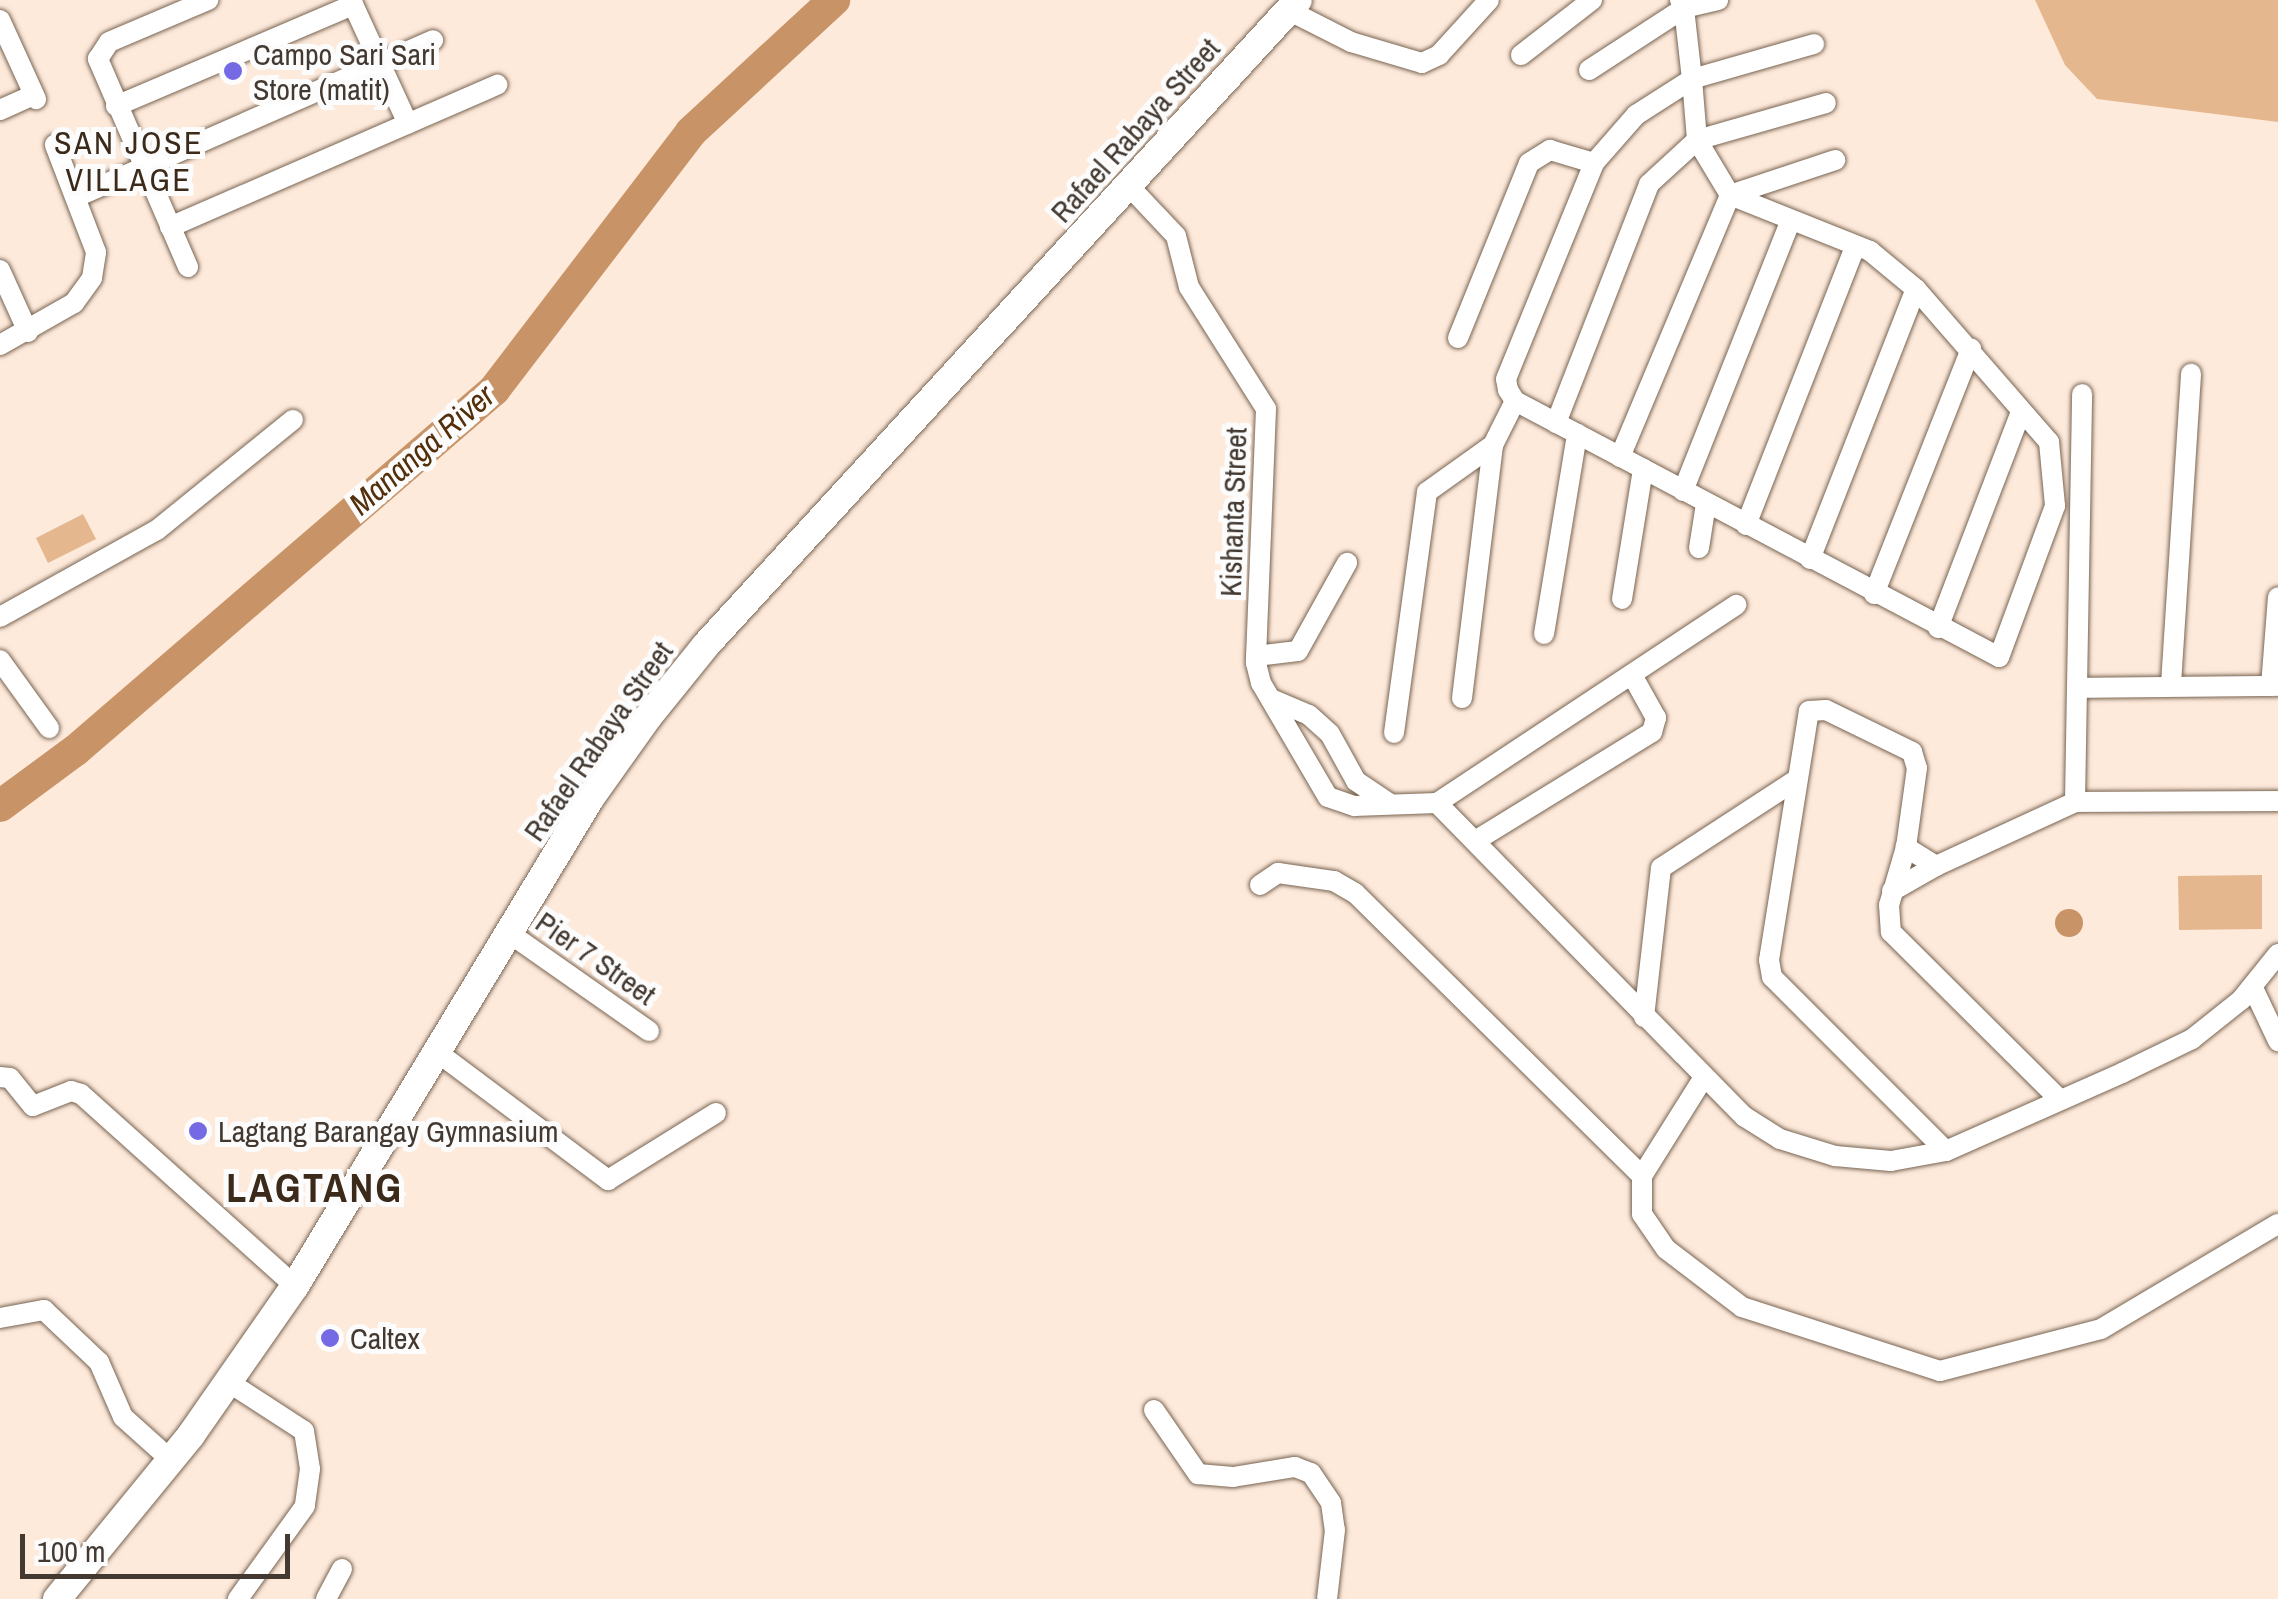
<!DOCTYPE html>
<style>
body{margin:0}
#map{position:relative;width:2278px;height:1599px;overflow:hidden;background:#feeadb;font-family:"Archivo Narrow",sans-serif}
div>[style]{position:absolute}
.green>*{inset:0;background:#e5b78f}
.water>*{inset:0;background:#c89467}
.round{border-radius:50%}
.river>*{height:32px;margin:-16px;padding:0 16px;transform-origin:16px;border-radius:16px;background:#c89467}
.roads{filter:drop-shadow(0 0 2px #786452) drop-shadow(0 0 2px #786452)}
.street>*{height:20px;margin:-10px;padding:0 10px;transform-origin:10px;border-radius:10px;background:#fff}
.secondary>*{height:28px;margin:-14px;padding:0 14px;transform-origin:14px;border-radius:14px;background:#fff}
.dots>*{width:28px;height:28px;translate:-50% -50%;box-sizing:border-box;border:5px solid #fcfcfc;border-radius:50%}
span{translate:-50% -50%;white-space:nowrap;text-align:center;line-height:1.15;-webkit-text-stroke:10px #fcfcfc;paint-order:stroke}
.poi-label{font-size:30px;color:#433931}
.left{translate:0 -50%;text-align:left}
.street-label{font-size:30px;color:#433931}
.neighbourhood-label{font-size:32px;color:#3b2919;letter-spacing:2.5px}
.water-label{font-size:32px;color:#53300b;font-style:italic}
.district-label{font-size:40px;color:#3b2919;font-weight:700;letter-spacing:2.5px}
.scale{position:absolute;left:20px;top:1534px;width:270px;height:45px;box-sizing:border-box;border:5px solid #433931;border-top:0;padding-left:12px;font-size:30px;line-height:35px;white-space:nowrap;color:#433931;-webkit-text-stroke:8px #fcfcfc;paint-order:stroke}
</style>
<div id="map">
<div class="green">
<i style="clip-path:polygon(2035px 0,2278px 0,2278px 122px,2097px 99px,2065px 65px)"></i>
<i style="clip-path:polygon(83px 514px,96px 539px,48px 563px,36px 538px)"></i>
<i style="clip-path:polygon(2262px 875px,2262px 929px,2179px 930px,2178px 876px)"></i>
</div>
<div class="water">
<i class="round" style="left:2055px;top:909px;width:28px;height:28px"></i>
</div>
<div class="river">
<i style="left:0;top:806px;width:94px;rotate:-36.4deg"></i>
<i style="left:76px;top:750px;width:552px;rotate:-40.74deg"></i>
<i style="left:494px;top:390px;width:325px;rotate:-52.6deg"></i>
<i style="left:691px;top:132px;width:195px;rotate:-42.7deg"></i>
</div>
<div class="roads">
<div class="street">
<i style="left:351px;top:0;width:136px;rotate:65.3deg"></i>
<i style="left:1680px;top:0;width:9px;rotate:63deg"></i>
<i style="left:1684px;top:8px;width:71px;rotate:83.6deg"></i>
<i style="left:1692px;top:79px;width:61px;rotate:85.3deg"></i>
<i style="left:1697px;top:140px;width:64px;rotate:59deg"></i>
<i style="left:1730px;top:195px;width:151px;rotate:21.8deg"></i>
<i style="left:1870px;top:251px;width:60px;rotate:39.6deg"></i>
<i style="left:1916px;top:289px;width:203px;rotate:49deg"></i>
<i style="left:2049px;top:442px;width:64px;rotate:84.6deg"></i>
<i style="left:2055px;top:506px;width:161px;rotate:110.3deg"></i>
<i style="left:1999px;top:657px;width:548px;rotate:-152.12deg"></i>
<i style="left:1515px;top:401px;width:13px;rotate:-122deg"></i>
<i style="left:1508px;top:390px;width:11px;rotate:-100deg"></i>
<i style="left:1506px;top:379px;width:233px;rotate:-67.8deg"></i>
<i style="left:1594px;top:163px;width:64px;rotate:-48.8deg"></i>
<i style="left:1636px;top:115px;width:67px;rotate:-32.7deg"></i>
<i style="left:1692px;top:79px;width:127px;rotate:-16deg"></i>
<i style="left:1288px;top:10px;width:71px;rotate:26.9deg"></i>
<i style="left:1351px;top:42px;width:74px;rotate:16.5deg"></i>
<i style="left:1422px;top:63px;width:19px;rotate:-25deg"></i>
<i style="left:1439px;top:55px;width:74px;rotate:-47.7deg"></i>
<i style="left:0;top:20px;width:87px;rotate:65.5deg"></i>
<i style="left:1521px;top:55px;width:90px;rotate:-37.8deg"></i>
<i style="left:1589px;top:70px;width:113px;rotate:-33.1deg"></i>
<i style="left:1684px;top:8px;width:35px;rotate:-13deg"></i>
<i style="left:116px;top:106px;width:258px;rotate:-23.1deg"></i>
<i style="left:0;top:110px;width:37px;rotate:-24deg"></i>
<i style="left:1128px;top:185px;width:70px;rotate:46.7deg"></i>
<i style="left:1176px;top:236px;width:53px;rotate:75.7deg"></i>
<i style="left:1189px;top:287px;width:144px;rotate:57.7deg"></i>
<i style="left:1266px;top:409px;width:254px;rotate:92.3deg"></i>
<i style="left:1256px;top:663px;width:21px;rotate:76deg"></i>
<i style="left:1261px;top:683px;width:132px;rotate:59.6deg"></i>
<i style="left:1328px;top:797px;width:28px;rotate:19deg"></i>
<i style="left:1354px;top:806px;width:83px;rotate:-2.1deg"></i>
<i style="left:1437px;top:803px;width:359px;rotate:-33.5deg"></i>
<i style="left:76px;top:197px;width:390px;rotate:-23.7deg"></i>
<i style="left:170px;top:227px;width:357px;rotate:-23.5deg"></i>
<i style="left:188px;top:267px;width:227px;rotate:-113.4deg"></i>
<i style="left:98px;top:59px;width:20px;rotate:-57deg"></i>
<i style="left:109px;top:42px;width:108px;rotate:-23deg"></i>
<i style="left:0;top:270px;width:68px;rotate:65.7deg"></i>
<i style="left:1458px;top:338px;width:189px;rotate:-67.9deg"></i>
<i style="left:1529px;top:163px;width:25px;rotate:-32deg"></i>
<i style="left:1550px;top:150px;width:46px;rotate:16.5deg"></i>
<i style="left:0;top:345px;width:85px;rotate:-29.6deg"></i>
<i style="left:74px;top:303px;width:31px;rotate:-54deg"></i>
<i style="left:92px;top:278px;width:26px;rotate:-81deg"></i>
<i style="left:96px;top:252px;width:115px;rotate:-111deg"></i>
<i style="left:1556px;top:423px;width:256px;rotate:-68.7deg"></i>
<i style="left:1649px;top:184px;width:65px;rotate:-42.5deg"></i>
<i style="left:1697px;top:140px;width:134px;rotate:-16deg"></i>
<i style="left:1620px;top:457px;width:284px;rotate:-67.2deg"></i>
<i style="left:1730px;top:195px;width:111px;rotate:-18.4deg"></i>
<i style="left:1683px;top:491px;width:287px;rotate:-68.3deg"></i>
<i style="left:1746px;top:525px;width:299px;rotate:-68.6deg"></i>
<i style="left:1699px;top:548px;width:45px;rotate:-81deg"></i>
<i style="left:1810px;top:559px;width:290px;rotate:-68.6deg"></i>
<i style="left:1874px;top:594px;width:264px;rotate:-68.4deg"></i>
<i style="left:1622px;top:599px;width:132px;rotate:-80.8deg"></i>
<i style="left:0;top:617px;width:179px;rotate:-29deg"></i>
<i style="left:157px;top:530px;width:175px;rotate:-39deg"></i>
<i style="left:1938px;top:628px;width:231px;rotate:-69deg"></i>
<i style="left:1544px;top:634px;width:203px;rotate:-80.6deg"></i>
<i style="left:1256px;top:656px;width:42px;rotate:-6.8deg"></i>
<i style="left:1298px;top:651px;width:101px;rotate:-60.9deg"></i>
<i style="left:0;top:660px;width:84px;rotate:54.2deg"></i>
<i style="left:2171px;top:684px;width:311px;rotate:-86.3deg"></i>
<i style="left:2271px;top:686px;width:89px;rotate:-85.5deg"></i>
<i style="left:2077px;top:688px;width:201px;rotate:-0.6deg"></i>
<i style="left:1462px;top:698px;width:255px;rotate:-83deg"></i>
<i style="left:1493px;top:445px;width:49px;rotate:-63.4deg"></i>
<i style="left:1271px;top:699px;width:41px;rotate:22.8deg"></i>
<i style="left:1309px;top:715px;width:28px;rotate:42deg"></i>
<i style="left:1330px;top:734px;width:54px;rotate:61deg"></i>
<i style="left:1356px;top:781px;width:40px;rotate:34deg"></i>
<i style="left:1394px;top:733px;width:243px;rotate:-82.2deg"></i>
<i style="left:1427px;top:492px;width:81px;rotate:-35.5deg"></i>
<i style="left:2075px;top:802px;width:408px;rotate:-89deg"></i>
<i style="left:1437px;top:803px;width:440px;rotate:45.6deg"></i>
<i style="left:1745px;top:1117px;width:41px;rotate:32.2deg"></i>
<i style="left:1780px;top:1139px;width:58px;rotate:17.2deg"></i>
<i style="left:1835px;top:1156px;width:56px;rotate:5.1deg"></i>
<i style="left:1891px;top:1161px;width:56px;rotate:-10.3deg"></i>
<i style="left:1946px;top:1151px;width:193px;rotate:-23.9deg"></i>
<i style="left:2122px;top:1073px;width:78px;rotate:-25.9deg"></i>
<i style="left:2192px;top:1039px;width:63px;rotate:-38.5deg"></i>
<i style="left:2241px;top:1000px;width:59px;rotate:-51.2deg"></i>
<i style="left:1475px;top:841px;width:208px;rotate:-31.6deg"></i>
<i style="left:1652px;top:732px;width:15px;rotate:-74deg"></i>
<i style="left:1656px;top:718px;width:49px;rotate:-119.2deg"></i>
<i style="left:1936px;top:866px;width:153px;rotate:-24.7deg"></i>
<i style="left:2075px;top:802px;width:203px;rotate:-0.3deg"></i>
<i style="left:1260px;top:885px;width:22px;rotate:-34deg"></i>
<i style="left:1278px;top:873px;width:57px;rotate:8.1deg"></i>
<i style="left:1334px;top:881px;width:24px;rotate:30deg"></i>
<i style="left:1355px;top:893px;width:403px;rotate:44.6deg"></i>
<i style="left:1892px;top:891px;width:51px;rotate:-29.6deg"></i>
<i style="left:1936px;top:866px;width:36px;rotate:-148deg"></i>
<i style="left:509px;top:933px;width:171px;rotate:35deg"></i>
<i style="left:2253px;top:988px;width:59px;rotate:64.7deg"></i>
<i style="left:1644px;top:1017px;width:150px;rotate:-83.5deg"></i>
<i style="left:1661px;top:868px;width:161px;rotate:-33.1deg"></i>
<i style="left:437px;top:1052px;width:214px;rotate:36.8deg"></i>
<i style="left:608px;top:1180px;width:127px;rotate:-31.8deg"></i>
<i style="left:0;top:1077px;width:10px;rotate:6deg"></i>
<i style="left:10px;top:1078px;width:36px;rotate:51deg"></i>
<i style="left:33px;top:1106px;width:41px;rotate:-21.5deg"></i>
<i style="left:71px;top:1091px;width:10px;rotate:17deg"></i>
<i style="left:81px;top:1094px;width:288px;rotate:41.9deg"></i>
<i style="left:1704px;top:1077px;width:117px;rotate:122.1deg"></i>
<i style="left:1642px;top:1176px;width:38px;rotate:90deg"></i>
<i style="left:1642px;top:1214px;width:42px;rotate:55.6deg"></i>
<i style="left:1666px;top:1249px;width:96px;rotate:37.3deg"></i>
<i style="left:1742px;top:1307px;width:208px;rotate:17.9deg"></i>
<i style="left:1940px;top:1371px;width:166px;rotate:-14.6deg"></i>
<i style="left:2101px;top:1329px;width:206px;rotate:-30.7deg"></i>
<i style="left:1946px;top:1151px;width:246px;rotate:-135deg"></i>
<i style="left:1772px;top:977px;width:17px;rotate:-100deg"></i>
<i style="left:1769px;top:960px;width:252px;rotate:-80.9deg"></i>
<i style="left:1809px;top:711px;width:17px;rotate:-3deg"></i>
<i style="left:1826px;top:710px;width:96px;rotate:26deg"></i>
<i style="left:1912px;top:752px;width:17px;rotate:73deg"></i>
<i style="left:1917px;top:768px;width:80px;rotate:97.9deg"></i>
<i style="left:1906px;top:847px;width:60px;rotate:106.3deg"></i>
<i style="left:1889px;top:905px;width:27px;rotate:86deg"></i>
<i style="left:1891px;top:932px;width:237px;rotate:44.8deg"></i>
<i style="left:0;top:1318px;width:45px;rotate:-10.3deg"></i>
<i style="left:44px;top:1310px;width:76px;rotate:43.4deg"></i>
<i style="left:99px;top:1362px;width:60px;rotate:66.4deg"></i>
<i style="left:123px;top:1417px;width:64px;rotate:41.9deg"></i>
<i style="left:230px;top:1383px;width:88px;rotate:33deg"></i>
<i style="left:304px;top:1431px;width:38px;rotate:81deg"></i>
<i style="left:310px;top:1469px;width:37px;rotate:98deg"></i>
<i style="left:305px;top:1506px;width:115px;rotate:125.8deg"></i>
<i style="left:1154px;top:1410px;width:78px;rotate:55.5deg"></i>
<i style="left:1198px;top:1474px;width:35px;rotate:5deg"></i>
<i style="left:1233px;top:1477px;width:63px;rotate:-9.2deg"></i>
<i style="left:1295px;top:1467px;width:17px;rotate:21deg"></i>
<i style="left:1311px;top:1473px;width:36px;rotate:56deg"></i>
<i style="left:1331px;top:1503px;width:27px;rotate:82deg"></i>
<i style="left:1335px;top:1530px;width:69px;rotate:96.6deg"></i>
<i style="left:326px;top:1599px;width:34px;rotate:-62deg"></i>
</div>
<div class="secondary">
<i style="left:57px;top:1599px;width:212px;rotate:-50.7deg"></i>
<i style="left:191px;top:1435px;width:182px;rotate:-55.1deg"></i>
<i style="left:295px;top:1286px;width:572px;rotate:-58.81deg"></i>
<i style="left:591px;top:797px;width:98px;rotate:-54.5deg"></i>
<i style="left:648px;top:717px;width:92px;rotate:-51.1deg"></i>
<i style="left:706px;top:645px;width:875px;rotate:-47.45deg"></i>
</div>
</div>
<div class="dots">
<i style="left:233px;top:71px;background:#7569e4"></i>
<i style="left:198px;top:1131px;background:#7569e4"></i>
<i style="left:330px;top:1338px;background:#7569e4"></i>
</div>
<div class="poi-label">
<span class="left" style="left:253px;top:71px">Campo Sari Sari<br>Store (matit)</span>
<span class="left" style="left:218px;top:1131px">Lagtang Barangay Gymnasium</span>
<span class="left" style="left:350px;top:1338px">Caltex</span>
</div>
<div class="street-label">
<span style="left:1135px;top:130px;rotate:-48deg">Rafael Rabaya Street</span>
<span style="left:1233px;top:512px;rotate:-88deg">Kishanta Street</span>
<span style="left:598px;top:741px;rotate:-55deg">Rafael Rabaya Street</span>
<span style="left:596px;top:958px;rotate:35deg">Pier 7 Street</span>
</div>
<div class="neighbourhood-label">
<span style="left:129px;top:162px">SAN JOSE<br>VILLAGE</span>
</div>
<div class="water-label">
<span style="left:422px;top:450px;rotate:-41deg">Mananga River</span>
</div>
<div class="district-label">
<span style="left:315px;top:1188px">LAGTANG</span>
</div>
<div class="scale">100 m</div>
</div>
